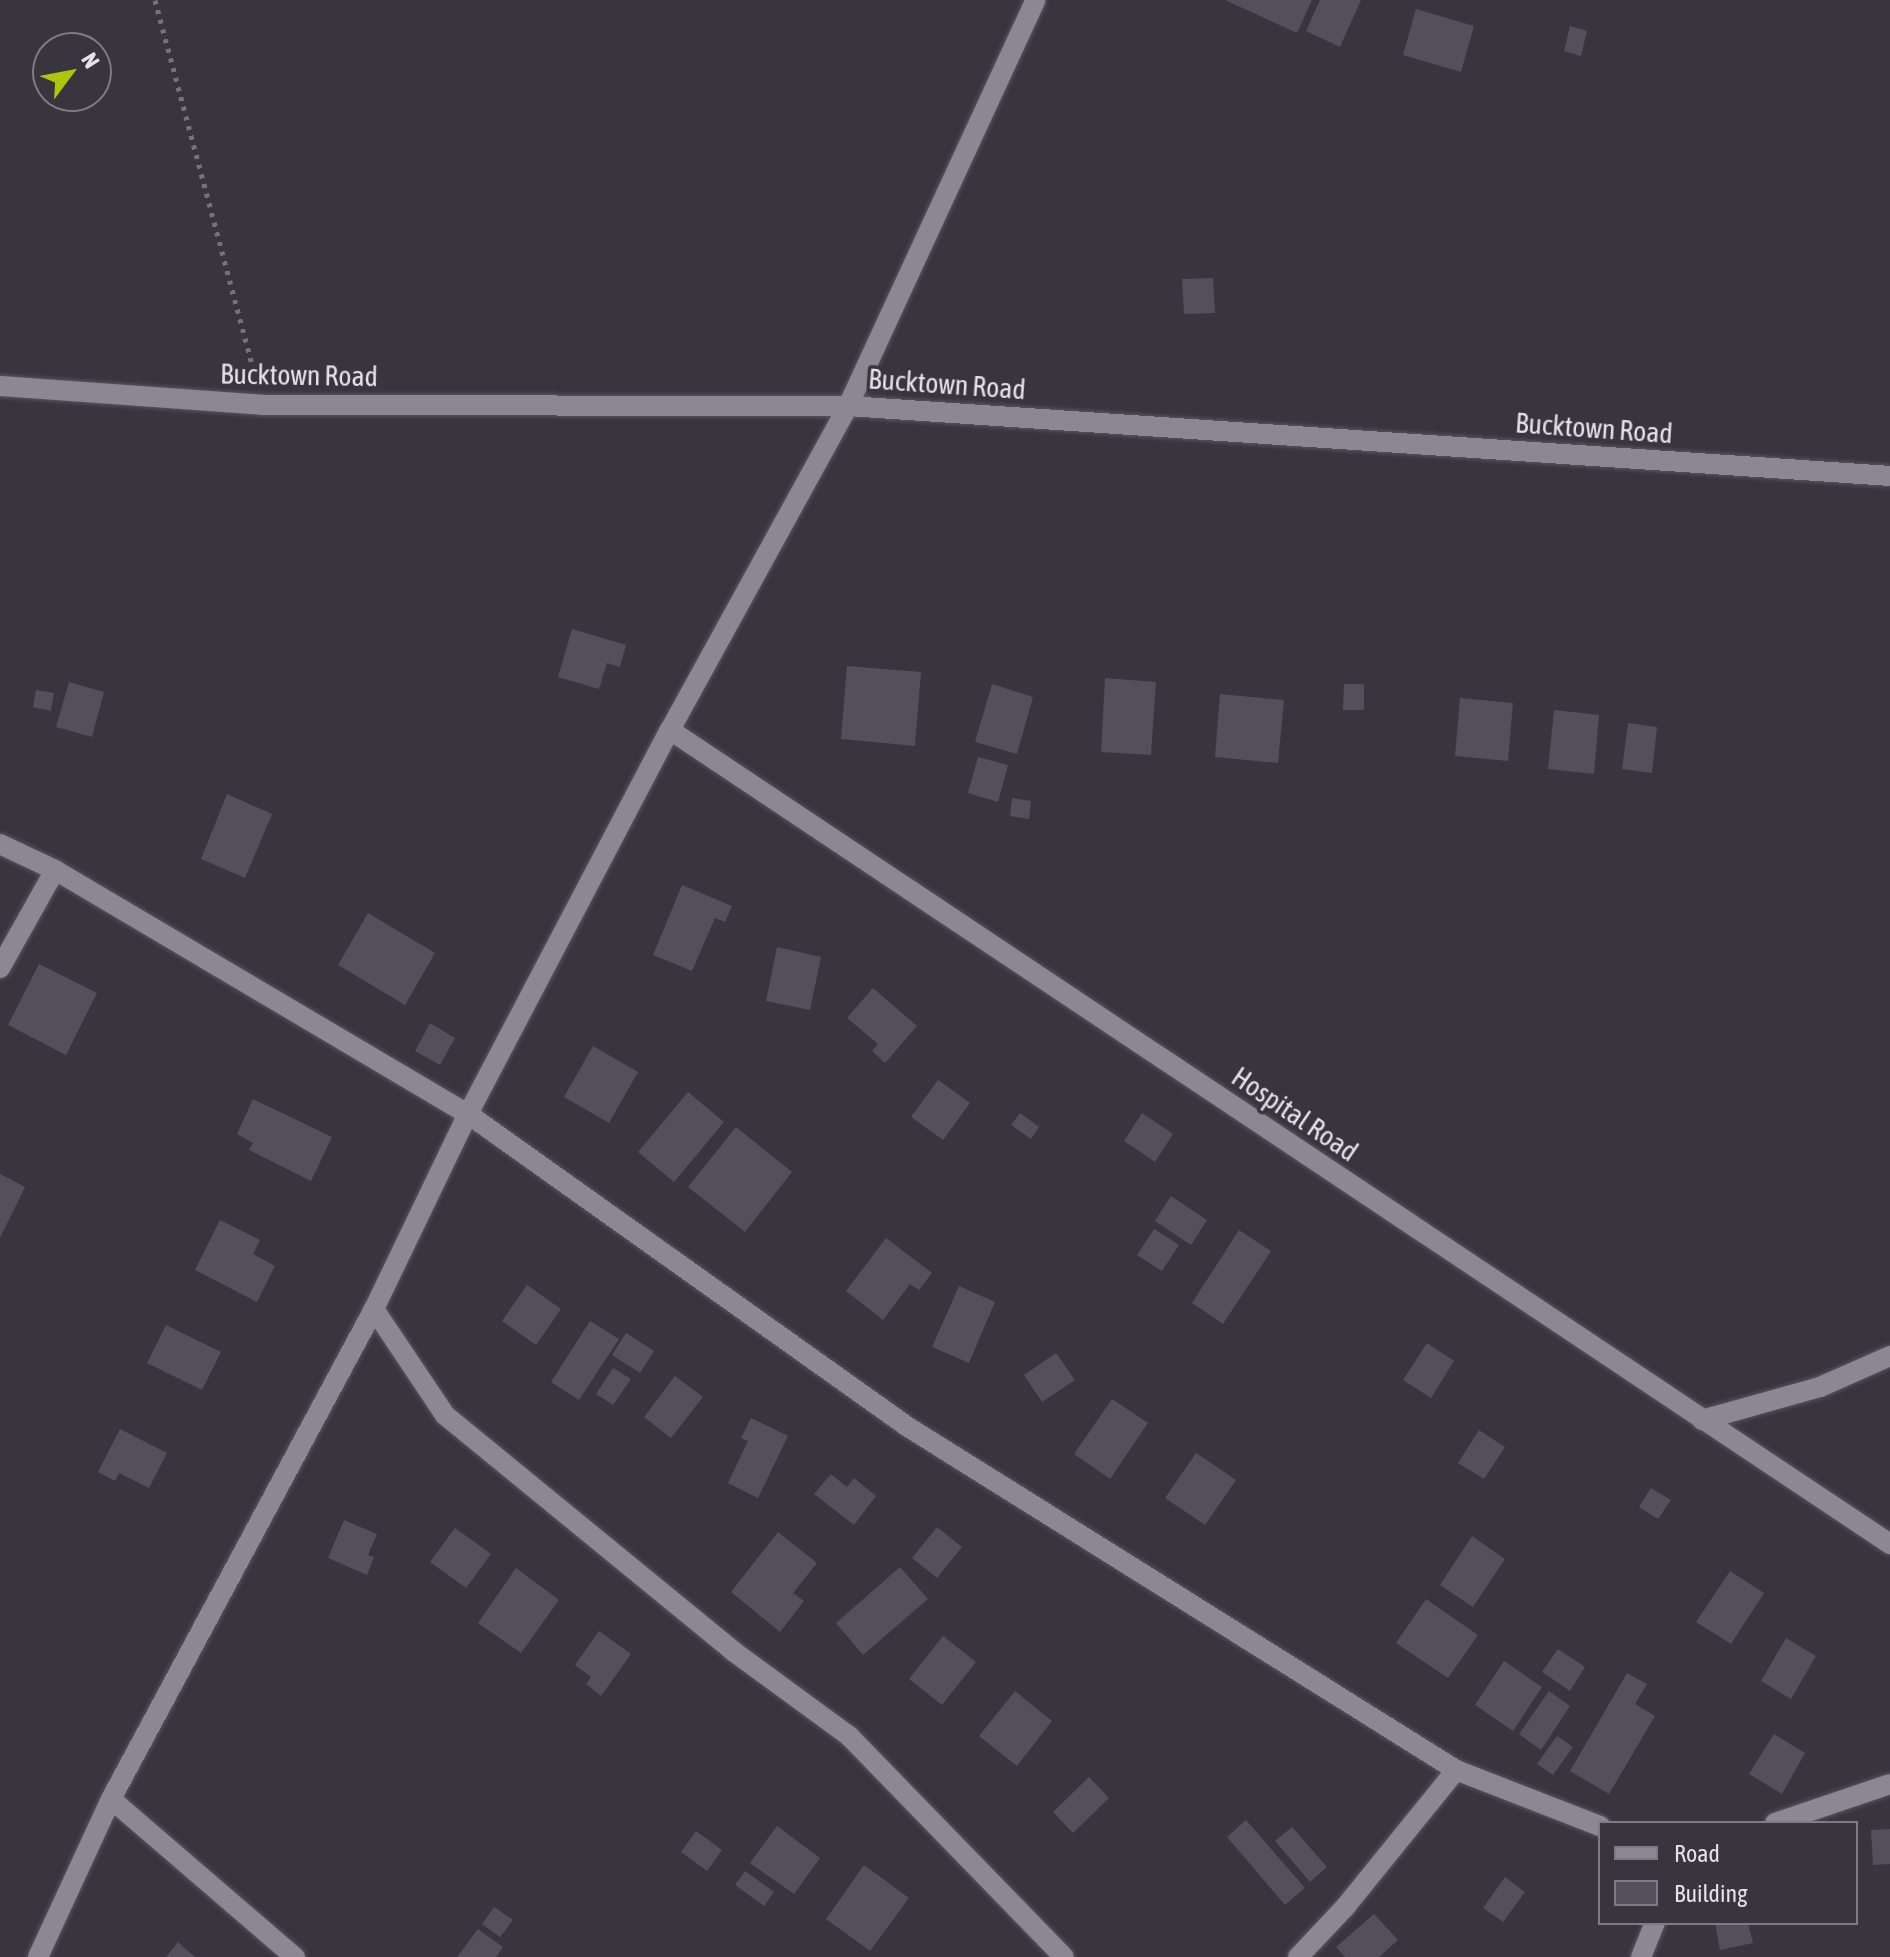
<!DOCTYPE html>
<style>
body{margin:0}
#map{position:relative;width:1890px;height:1957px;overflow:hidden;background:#38353f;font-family:"Asap Condensed",sans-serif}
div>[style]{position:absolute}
.building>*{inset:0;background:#54505b}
.path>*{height:5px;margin-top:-2.5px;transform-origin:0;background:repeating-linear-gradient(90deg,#74727b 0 4px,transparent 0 10px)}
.roads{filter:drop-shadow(0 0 2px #57545d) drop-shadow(0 0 2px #57545d)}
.minor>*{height:20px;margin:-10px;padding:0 10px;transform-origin:10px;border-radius:10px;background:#8b8893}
span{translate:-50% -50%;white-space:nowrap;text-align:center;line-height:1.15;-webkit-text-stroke:7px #38353f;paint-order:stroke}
.street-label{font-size:28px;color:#e5e3ea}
.legend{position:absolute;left:1598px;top:1821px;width:260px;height:104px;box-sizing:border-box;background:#38353f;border:2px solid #7d7b83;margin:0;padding:10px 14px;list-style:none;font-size:24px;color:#e5e3ea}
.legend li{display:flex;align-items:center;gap:16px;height:40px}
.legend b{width:40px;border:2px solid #7d7b83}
.north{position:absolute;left:32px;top:32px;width:80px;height:80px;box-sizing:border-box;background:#38353f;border:2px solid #7d7b83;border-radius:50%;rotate:58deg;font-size:22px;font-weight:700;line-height:32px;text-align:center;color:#e5e3ea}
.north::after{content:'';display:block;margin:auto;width:28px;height:36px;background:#aec509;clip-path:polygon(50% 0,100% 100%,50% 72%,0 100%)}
</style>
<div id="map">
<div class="building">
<i style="clip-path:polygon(1225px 0,1312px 0,1297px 33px)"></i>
<i style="clip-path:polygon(1320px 0,1361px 0,1340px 47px,1306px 31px)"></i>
<i style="clip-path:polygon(1416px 9px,1474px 26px,1461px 72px,1403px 55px)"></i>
<i style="clip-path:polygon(1570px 26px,1587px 31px,1581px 56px,1564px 51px)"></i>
<i style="clip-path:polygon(1213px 278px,1215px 313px,1184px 314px,1182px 279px)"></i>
<i style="clip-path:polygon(572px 629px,626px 645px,620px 667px,607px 663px,599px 689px,558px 677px)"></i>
<i style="clip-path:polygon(847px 666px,921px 672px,915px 746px,841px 739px)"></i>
<i style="clip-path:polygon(1105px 678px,1156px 682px,1151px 755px,1101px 752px)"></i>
<i style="clip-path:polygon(69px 682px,104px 692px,92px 737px,56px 727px)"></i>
<i style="clip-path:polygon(992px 684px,1033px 697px,1017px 754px,975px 742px)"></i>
<i style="clip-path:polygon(1344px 684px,1364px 684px,1364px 710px,1343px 710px)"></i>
<i style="clip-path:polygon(36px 690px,54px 693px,51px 711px,33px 707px)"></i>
<i style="clip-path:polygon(1220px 694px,1284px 700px,1278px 763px,1215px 757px)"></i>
<i style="clip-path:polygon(1460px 698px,1513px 703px,1508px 761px,1455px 756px)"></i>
<i style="clip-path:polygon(1554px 710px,1599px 715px,1594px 774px,1548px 769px)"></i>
<i style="clip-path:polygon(1628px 723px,1657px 727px,1652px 773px,1622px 769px)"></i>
<i style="clip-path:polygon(978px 757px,1008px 765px,998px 802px,968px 793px)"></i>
<i style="clip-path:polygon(227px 794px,272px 814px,245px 878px,201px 859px)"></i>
<i style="clip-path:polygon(1012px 798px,1031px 801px,1029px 819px,1010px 816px)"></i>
<i style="clip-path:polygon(682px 885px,732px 906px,725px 922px,715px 918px,692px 971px,653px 955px)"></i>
<i style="clip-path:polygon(368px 913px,435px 953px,405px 1005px,338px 965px)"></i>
<i style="clip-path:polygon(777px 947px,821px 957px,810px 1010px,766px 1001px)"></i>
<i style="clip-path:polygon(39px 964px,97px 993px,66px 1055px,8px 1025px)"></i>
<i style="clip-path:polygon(873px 988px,917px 1026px,885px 1063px,872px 1051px,878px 1044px,847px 1018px)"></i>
<i style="clip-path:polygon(430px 1023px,455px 1038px,440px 1065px,415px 1051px)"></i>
<i style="clip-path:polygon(593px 1046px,638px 1072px,609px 1123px,564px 1097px)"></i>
<i style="clip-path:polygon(938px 1080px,970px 1103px,943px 1140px,911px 1117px)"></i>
<i style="clip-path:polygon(688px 1092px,724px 1122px,674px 1182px,638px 1152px)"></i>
<i style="clip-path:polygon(253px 1099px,332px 1137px,311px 1181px,249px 1150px,253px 1143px,237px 1134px)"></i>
<i style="clip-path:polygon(1020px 1113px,1039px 1127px,1031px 1139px,1011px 1125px)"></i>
<i style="clip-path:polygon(1142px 1113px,1173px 1134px,1155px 1162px,1124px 1141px)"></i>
<i style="clip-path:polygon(736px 1127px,792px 1172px,745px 1232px,688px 1187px)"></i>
<i style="clip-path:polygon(0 1174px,25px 1187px,0 1238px)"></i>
<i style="clip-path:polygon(1171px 1196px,1207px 1220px,1191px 1245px,1155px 1221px)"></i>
<i style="clip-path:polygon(220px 1220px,260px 1240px,253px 1254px,275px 1266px,257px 1302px,195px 1270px)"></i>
<i style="clip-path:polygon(1154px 1229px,1179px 1245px,1162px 1271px,1137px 1255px)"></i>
<i style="clip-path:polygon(1239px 1230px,1271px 1251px,1223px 1324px,1192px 1303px)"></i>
<i style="clip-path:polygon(886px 1238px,932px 1273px,919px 1290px,910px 1284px,883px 1320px,846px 1291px)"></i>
<i style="clip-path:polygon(527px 1285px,561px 1309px,536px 1345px,502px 1321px)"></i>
<i style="clip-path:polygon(959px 1286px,995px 1302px,969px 1363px,932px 1347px)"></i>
<i style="clip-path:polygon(590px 1321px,619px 1339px,579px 1400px,551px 1382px)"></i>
<i style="clip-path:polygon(166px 1325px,221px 1352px,202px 1390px,147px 1363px)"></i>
<i style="clip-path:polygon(626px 1333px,654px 1351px,640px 1373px,612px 1355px)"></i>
<i style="clip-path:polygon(1427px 1343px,1454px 1361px,1431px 1398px,1403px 1380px)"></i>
<i style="clip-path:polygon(1056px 1353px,1075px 1380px,1042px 1402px,1024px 1375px)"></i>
<i style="clip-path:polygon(613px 1368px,631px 1379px,613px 1405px,596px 1394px)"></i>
<i style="clip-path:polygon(675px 1376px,703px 1397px,671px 1438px,644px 1417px)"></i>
<i style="clip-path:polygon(1112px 1399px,1148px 1423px,1110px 1479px,1074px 1454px)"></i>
<i style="clip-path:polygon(751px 1418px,788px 1436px,758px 1498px,728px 1483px,748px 1441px,741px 1438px)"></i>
<i style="clip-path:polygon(120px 1429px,167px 1453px,149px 1488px,119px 1473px,115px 1481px,98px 1472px)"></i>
<i style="clip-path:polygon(1479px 1430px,1505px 1447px,1484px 1479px,1458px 1463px)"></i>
<i style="clip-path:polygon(1196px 1453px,1236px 1480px,1205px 1525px,1165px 1498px)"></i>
<i style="clip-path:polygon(831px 1474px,847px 1487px,854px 1478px,876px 1496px,854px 1525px,814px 1494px)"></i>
<i style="clip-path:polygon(1651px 1488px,1671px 1500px,1658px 1519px,1639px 1507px)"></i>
<i style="clip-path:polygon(344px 1520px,377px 1534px,368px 1555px,374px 1557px,367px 1575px,328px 1558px)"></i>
<i style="clip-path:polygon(937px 1527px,962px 1547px,937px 1578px,912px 1558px)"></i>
<i style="clip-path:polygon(455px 1528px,491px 1554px,466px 1588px,430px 1562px)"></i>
<i style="clip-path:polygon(778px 1532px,817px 1563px,793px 1593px,804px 1601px,780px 1632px,731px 1592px)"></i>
<i style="clip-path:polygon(1472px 1536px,1505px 1559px,1473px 1607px,1440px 1585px)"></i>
<i style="clip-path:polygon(900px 1567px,928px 1599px,863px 1655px,836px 1623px)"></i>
<i style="clip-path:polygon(516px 1568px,559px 1600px,521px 1653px,478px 1623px)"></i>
<i style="clip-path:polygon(1730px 1571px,1764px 1593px,1731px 1644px,1696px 1622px)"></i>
<i style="clip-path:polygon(1426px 1599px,1478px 1635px,1448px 1678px,1396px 1643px)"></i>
<i style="clip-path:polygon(599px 1631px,631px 1654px,601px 1696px,586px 1684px,591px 1677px,575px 1665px)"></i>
<i style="clip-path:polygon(943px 1636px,976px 1662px,942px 1705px,909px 1679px)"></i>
<i style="clip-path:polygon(1786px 1638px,1816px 1656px,1791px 1699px,1761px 1681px)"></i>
<i style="clip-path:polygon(1558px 1649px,1585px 1667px,1570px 1691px,1542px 1672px)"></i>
<i style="clip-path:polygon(1504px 1661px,1542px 1687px,1513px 1731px,1475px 1705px)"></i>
<i style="clip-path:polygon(1627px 1673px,1647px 1684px,1635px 1704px,1655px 1716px,1609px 1794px,1570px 1771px)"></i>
<i style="clip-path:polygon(1015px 1691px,1052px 1721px,1017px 1766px,979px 1736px)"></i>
<i style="clip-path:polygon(1549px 1691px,1570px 1706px,1541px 1750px,1519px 1734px)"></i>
<i style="clip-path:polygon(1774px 1734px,1805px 1753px,1782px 1794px,1749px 1774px)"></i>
<i style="clip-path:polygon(1557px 1736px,1573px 1747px,1553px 1775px,1537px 1764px)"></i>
<i style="clip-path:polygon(1089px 1777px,1109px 1798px,1073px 1833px,1053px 1812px)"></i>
<i style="clip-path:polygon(1246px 1820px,1305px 1888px,1285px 1905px,1227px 1837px)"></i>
<i style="clip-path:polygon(777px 1826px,820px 1858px,794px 1894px,750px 1863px)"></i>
<i style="clip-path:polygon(1292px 1827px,1327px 1867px,1310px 1882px,1275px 1841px)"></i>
<i style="clip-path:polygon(1890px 1829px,1890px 1864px,1873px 1865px,1871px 1830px)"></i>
<i style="clip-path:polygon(696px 1831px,722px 1850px,707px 1871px,681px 1852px)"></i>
<i style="clip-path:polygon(864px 1865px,909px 1898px,870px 1951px,826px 1919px)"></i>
<i style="clip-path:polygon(745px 1871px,774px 1892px,764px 1906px,735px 1885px)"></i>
<i style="clip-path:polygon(1505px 1877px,1525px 1892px,1503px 1922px,1483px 1908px)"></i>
<i style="clip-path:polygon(494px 1907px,513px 1920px,500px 1937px,482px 1924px)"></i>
<i style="clip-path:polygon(1374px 1914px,1398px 1940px,1379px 1957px,1345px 1957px,1336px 1947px)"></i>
<i style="clip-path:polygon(1715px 1923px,1748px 1923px,1753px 1943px,1720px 1950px)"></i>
<i style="clip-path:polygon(478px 1929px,503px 1947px,496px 1957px,457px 1957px)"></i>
<i style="clip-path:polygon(178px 1942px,195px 1957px,166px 1957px)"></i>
</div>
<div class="path">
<i style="left:155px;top:0;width:390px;rotate:75.1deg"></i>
</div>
<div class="roads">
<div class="minor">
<i style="left:0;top:386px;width:263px;rotate:4.1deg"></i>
<i style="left:262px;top:405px;width:586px;rotate:0.1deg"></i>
<i style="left:848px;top:406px;width:1044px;rotate:3.84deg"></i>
<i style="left:670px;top:730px;width:1467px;rotate:33.71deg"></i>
<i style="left:0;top:844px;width:61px;rotate:25.3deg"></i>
<i style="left:55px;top:870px;width:480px;rotate:30.6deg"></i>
<i style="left:468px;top:1114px;width:540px;rotate:35.43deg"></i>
<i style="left:908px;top:1427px;width:646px;rotate:32.04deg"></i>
<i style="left:1456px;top:1770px;width:155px;rotate:21.3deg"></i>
<i style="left:0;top:968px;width:112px;rotate:-60.7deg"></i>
<i style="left:374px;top:1309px;width:128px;rotate:56.2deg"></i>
<i style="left:445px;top:1415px;width:372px;rotate:39.3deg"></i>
<i style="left:733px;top:1651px;width:144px;rotate:36.2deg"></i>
<i style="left:849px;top:1736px;width:308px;rotate:45.8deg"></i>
<i style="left:1702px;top:1420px;width:123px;rotate:-15.6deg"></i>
<i style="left:1820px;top:1387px;width:77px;rotate:-23.9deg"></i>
<i style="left:111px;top:1799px;width:243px;rotate:40.7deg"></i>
<i style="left:1775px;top:1823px;width:121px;rotate:-18.7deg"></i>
<i style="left:38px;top:1957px;width:174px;rotate:-65.2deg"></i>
<i style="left:111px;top:1799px;width:556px;rotate:-61.78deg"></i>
<i style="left:374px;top:1309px;width:216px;rotate:-64.3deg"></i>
<i style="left:468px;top:1114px;width:434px;rotate:-62.3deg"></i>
<i style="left:670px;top:730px;width:370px;rotate:-61.2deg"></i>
<i style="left:848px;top:406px;width:447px;rotate:-65.2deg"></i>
<i style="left:1298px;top:1957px;width:70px;rotate:-46.7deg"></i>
<i style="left:1346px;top:1906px;width:175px;rotate:-51deg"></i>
<i style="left:1641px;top:1957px;width:37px;rotate:-68deg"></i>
</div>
</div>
<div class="street-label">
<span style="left:299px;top:375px;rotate:1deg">Bucktown Road</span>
<span style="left:947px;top:384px;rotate:4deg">Bucktown Road</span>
<span style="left:1594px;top:428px;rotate:4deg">Bucktown Road</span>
<span style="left:1295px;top:1114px;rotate:34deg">Hospital Road</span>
</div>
<ul class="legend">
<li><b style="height:10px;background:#8b8893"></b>Road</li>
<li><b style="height:22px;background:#54505b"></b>Building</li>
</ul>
<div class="north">N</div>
</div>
